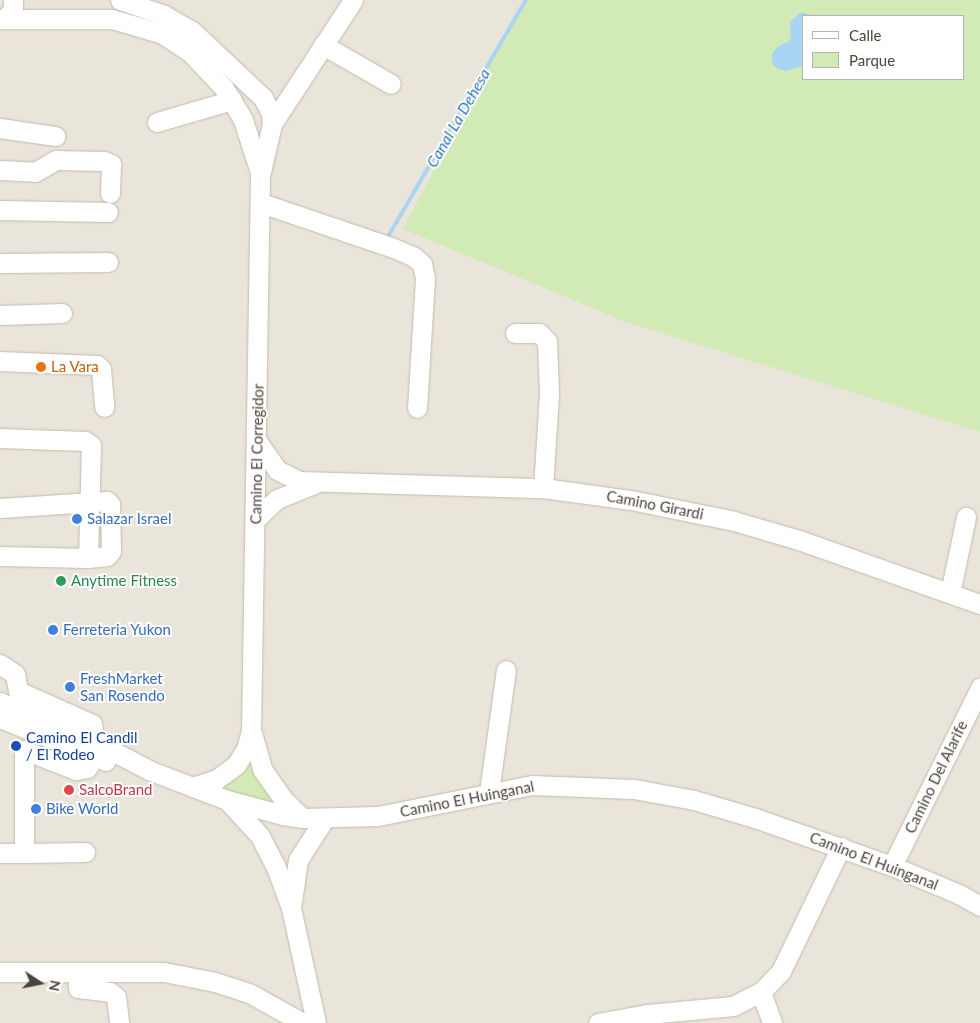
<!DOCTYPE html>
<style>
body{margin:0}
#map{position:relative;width:980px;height:1023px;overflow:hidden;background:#f6f3ec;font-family:Lato,sans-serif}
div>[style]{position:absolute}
.residential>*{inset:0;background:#eae5da}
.green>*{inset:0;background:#d2eab5}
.water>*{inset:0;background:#a9d4f2}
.stream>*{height:4px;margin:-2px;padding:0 2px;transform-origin:2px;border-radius:2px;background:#a9d4f2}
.roads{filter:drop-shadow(0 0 1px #c2bbae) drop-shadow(0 0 1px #c2bbae)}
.minor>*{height:19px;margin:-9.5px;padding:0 9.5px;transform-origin:9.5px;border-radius:9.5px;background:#fff}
.dots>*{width:14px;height:14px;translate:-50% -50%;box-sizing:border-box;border:2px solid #fff;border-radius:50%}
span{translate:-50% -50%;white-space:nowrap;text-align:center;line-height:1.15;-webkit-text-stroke:4px #fff;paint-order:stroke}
.food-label{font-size:15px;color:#c56008}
.left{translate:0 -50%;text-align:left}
.street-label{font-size:15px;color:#4b4439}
.shop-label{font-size:15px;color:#366cbe}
.leisure-label{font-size:15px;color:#27864d}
.transit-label{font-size:15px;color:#164399}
.health-label{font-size:15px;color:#be3a42}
.water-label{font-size:16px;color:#2e7ab2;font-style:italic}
.legend{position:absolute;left:802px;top:15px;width:162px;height:65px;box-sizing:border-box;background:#fff;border:1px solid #b7b4b0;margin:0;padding:6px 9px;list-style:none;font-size:15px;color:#4b4439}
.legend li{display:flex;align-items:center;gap:10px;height:25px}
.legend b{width:25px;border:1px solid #b7b4b0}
.north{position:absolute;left:15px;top:958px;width:50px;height:50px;-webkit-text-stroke:4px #fff;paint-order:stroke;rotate:101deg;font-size:14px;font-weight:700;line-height:20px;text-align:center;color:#4b4439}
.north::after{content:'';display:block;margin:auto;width:18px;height:22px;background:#4b4439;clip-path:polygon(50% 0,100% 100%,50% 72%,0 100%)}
</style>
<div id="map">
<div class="residential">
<i style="clip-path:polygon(evenodd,0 0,980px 0,980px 1023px,0 1023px,0 0,804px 16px,964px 16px,964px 79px,804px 79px,804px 16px)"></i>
</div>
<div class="green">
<i style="clip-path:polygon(evenodd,524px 0,980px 0,980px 432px,626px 322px,403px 229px,524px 0,804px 16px,964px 16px,964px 79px,804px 79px,804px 16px)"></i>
<i style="clip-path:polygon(250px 766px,273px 800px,273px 803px,246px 799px,220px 788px,244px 768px)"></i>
</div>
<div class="water">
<i style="clip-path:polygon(801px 12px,815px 16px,804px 16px,804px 65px,787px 71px,778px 69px,772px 64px,772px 54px,777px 47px,791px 40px,790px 22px)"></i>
</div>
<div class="stream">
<i style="left:389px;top:235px;width:272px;rotate:-59.8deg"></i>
</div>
<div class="roads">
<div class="minor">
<i style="left:120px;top:0;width:46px;rotate:18.8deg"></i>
<i style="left:164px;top:15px;width:32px;rotate:30deg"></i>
<i style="left:192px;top:31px;width:98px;rotate:43.3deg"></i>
<i style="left:263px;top:98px;width:17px;rotate:62deg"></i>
<i style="left:271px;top:113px;width:11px;rotate:85deg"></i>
<i style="left:272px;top:124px;width:53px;rotate:103deg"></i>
<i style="left:260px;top:176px;width:555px;rotate:90.93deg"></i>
<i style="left:251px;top:731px;width:19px;rotate:106deg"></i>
<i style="left:246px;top:749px;width:19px;rotate:122deg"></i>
<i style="left:236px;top:765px;width:24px;rotate:144deg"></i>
<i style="left:217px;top:779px;width:26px;rotate:162deg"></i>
<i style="left:6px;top:17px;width:10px;rotate:-45deg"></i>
<i style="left:13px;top:10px;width:10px;rotate:-90deg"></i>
<i style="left:0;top:19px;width:112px"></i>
<i style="left:112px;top:19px;width:53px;rotate:16.4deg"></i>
<i style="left:163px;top:34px;width:34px;rotate:34deg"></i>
<i style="left:191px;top:53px;width:48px;rotate:46.7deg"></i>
<i style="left:224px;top:88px;width:37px;rotate:59deg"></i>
<i style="left:243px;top:120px;width:52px;rotate:71.9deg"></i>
<i style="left:323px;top:45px;width:78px;rotate:29.8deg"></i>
<i style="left:157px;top:122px;width:78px;rotate:-16.3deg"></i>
<i style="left:272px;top:124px;width:148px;rotate:-56.8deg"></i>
<i style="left:0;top:128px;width:56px;rotate:8.3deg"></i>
<i style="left:0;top:170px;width:35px;rotate:3deg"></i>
<i style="left:35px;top:172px;width:24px;rotate:-30deg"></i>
<i style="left:56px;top:160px;width:48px;rotate:1.2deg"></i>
<i style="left:104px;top:161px;width:8px;rotate:23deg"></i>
<i style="left:111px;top:164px;width:29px;rotate:92deg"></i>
<i style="left:261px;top:203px;width:137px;rotate:18.7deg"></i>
<i style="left:391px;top:247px;width:25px;rotate:23deg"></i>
<i style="left:414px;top:257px;width:11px;rotate:41deg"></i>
<i style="left:422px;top:264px;width:14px;rotate:78deg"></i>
<i style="left:425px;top:278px;width:130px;rotate:93.5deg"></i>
<i style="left:0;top:210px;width:108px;rotate:1.1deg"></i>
<i style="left:0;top:263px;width:108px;rotate:-0.5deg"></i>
<i style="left:0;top:315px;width:62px;rotate:-1.8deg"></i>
<i style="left:515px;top:333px;width:24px"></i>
<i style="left:539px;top:333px;width:11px;rotate:45deg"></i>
<i style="left:547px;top:341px;width:52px;rotate:87.8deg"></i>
<i style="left:549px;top:393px;width:95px;rotate:93.6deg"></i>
<i style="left:0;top:361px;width:97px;rotate:2.4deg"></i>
<i style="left:97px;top:365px;width:6px;rotate:45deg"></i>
<i style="left:101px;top:369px;width:38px;rotate:85deg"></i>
<i style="left:0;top:438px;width:85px;rotate:2deg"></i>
<i style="left:85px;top:441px;width:7px;rotate:34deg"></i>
<i style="left:91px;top:445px;width:113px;rotate:91.5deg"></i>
<i style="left:88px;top:558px;width:88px;rotate:-178.7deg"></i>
<i style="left:257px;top:441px;width:35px;rotate:55deg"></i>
<i style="left:277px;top:470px;width:25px;rotate:26deg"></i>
<i style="left:300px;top:481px;width:243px;rotate:1.7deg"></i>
<i style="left:543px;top:488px;width:89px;rotate:7.8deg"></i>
<i style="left:631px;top:500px;width:105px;rotate:11.5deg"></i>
<i style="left:734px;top:521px;width:68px;rotate:16.3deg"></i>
<i style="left:799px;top:540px;width:192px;rotate:19.5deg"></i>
<i style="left:0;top:508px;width:107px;rotate:-3.7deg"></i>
<i style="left:107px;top:501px;width:4px;rotate:45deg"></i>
<i style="left:110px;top:504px;width:47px;rotate:88.8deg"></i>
<i style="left:111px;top:551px;width:6px;rotate:129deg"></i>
<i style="left:107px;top:556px;width:19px;rotate:174deg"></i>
<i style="left:255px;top:520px;width:30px;rotate:-44deg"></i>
<i style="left:277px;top:499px;width:40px;rotate:-22deg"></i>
<i style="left:950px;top:593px;width:78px;rotate:-78.1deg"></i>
<i style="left:0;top:664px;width:18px;rotate:34deg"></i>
<i style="left:15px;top:674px;width:17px;rotate:80deg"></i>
<i style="left:18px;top:691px;width:81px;rotate:24deg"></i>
<i style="left:92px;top:724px;width:18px;rotate:81deg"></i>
<i style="left:0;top:702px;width:103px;rotate:22.8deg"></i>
<i style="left:95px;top:742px;width:63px;rotate:27.4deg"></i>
<i style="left:151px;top:771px;width:81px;rotate:20.9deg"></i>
<i style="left:227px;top:800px;width:58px;rotate:15deg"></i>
<i style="left:283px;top:815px;width:19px;rotate:9deg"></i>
<i style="left:302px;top:818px;width:76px;rotate:-1.5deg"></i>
<i style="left:378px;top:816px;width:157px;rotate:-11.4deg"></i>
<i style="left:532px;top:785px;width:102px;rotate:2.2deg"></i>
<i style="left:634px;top:789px;width:61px;rotate:10.4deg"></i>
<i style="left:694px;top:800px;width:64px;rotate:16.4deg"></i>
<i style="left:755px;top:818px;width:145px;rotate:19.3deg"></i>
<i style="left:892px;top:866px;width:73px;rotate:22.7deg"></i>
<i style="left:959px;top:894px;width:24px;rotate:30deg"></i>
<i style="left:0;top:718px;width:114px;rotate:22.1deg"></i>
<i style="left:252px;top:733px;width:37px;rotate:74deg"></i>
<i style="left:262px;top:769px;width:35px;rotate:55deg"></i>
<i style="left:282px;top:798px;width:28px;rotate:45deg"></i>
<i style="left:489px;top:792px;width:123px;rotate:-82.1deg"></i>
<i style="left:228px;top:801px;width:47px;rotate:47.6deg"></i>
<i style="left:260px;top:836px;width:35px;rotate:63deg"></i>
<i style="left:276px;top:867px;width:44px;rotate:69.9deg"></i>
<i style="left:291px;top:908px;width:118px;rotate:77.7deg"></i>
<i style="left:0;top:853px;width:24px"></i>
<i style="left:24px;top:853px;width:103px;rotate:-90deg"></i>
<i style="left:24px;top:750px;width:56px;rotate:21deg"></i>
<i style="left:76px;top:770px;width:11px;rotate:-10deg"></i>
<i style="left:87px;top:768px;width:13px;rotate:-58deg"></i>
<i style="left:24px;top:853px;width:61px;rotate:-0.9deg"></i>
<i style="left:892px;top:866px;width:199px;rotate:-63.7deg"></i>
<i style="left:292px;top:902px;width:42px;rotate:-81.9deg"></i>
<i style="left:298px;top:860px;width:50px;rotate:-57.3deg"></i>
<i style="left:0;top:972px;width:164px"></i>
<i style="left:164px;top:972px;width:52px;rotate:11.1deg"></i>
<i style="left:215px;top:982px;width:38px;rotate:18deg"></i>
<i style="left:251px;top:994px;width:60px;rotate:29.1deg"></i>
<i style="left:77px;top:972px;width:16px;rotate:86deg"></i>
<i style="left:78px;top:988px;width:32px;rotate:7deg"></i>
<i style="left:110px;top:992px;width:8px;rotate:40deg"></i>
<i style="left:116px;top:997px;width:26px;rotate:83deg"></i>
<i style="left:761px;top:992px;width:33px;rotate:70deg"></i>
<i style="left:598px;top:1023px;width:51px;rotate:-10.2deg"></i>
<i style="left:648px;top:1014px;width:85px;rotate:-5.4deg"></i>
<i style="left:733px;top:1006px;width:31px;rotate:-27deg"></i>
<i style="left:761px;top:992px;width:29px;rotate:-46deg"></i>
<i style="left:781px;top:971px;width:138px;rotate:-64.2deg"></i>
</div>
</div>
<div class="dots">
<i style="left:41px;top:367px;background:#e8710a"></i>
<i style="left:77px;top:519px;background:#3f7fe0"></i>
<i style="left:61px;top:581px;background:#2e9e5b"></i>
<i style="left:53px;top:630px;background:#3f7fe0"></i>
<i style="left:70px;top:687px;background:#3f7fe0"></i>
<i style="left:16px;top:746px;background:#1a4fb4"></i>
<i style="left:69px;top:790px;background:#e0444e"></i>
<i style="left:36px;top:809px;background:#3f7fe0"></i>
</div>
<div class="food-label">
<span class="left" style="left:51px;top:367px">La Vara</span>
</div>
<div class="street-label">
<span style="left:257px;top:454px;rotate:-89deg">Camino El Corregidor</span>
<span style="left:655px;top:505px;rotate:11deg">Camino Girardi</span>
<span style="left:936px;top:777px;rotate:-64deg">Camino Del Alarife</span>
<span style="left:467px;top:799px;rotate:-11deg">Camino El Huinganal</span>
<span style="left:874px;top:861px;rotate:21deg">Camino El Huinganal</span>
</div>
<div class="shop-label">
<span class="left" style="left:87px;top:519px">Salazar Israel</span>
<span class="left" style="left:63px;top:630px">Ferreteria Yukon</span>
<span class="left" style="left:80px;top:687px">FreshMarket<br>San Rosendo</span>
<span class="left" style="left:46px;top:809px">Bike World</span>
</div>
<div class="leisure-label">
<span class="left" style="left:71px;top:581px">Anytime Fitness</span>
</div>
<div class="transit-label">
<span class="left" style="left:26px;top:746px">Camino El Candil<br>/ El Rodeo</span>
</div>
<div class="health-label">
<span class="left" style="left:79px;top:790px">SalcoBrand</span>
</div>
<div class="water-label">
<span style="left:458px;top:118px;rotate:-60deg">Canal La Dehesa</span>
</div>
<ul class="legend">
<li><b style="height:6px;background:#fff"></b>Calle</li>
<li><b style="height:14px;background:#d2eab5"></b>Parque</li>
</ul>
<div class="north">N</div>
</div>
